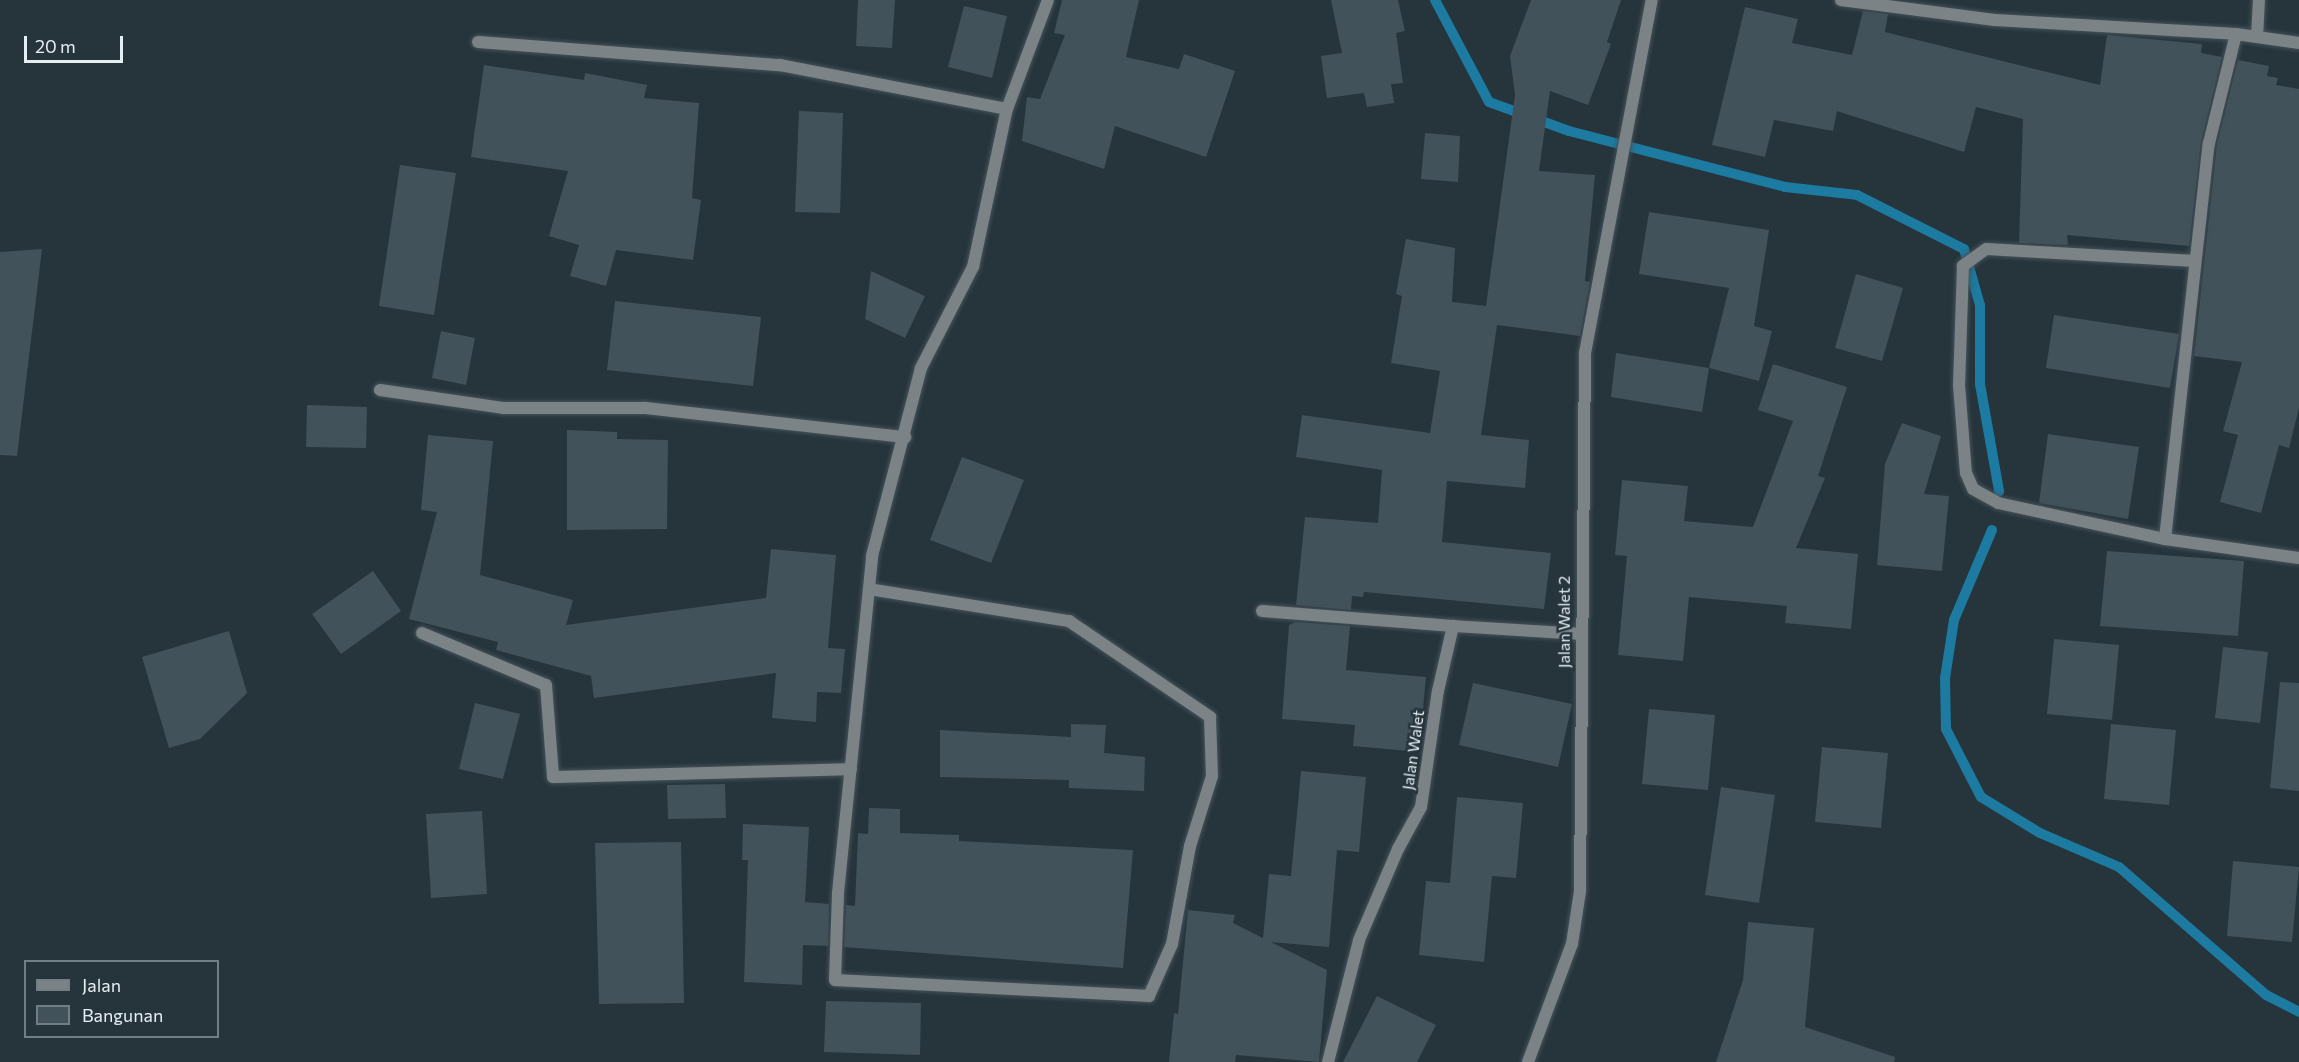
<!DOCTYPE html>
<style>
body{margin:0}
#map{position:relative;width:2299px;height:1062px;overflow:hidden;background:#26343c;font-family:Commissioner,sans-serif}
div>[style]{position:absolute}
.stream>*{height:10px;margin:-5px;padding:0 5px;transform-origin:5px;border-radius:5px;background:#1d7aa0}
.building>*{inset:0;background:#42525a}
.roads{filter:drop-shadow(0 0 2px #455259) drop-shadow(0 0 2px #455259)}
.street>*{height:12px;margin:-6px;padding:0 6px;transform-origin:6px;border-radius:6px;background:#7b8387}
span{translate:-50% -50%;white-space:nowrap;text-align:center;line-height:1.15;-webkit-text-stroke:5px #26343c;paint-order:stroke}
.street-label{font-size:16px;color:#e5eef3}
.legend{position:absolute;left:24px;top:960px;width:195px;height:78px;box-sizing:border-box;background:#26343c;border:2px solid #727e85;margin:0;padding:8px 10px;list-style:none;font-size:18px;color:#e5eef3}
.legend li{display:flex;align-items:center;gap:12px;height:30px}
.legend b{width:30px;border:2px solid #727e85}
.scale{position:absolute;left:24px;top:36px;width:99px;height:27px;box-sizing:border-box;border:3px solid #e5eef3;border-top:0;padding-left:8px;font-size:18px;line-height:21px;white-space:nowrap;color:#e5eef3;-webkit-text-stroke:4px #26343c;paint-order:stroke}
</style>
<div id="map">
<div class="stream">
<i style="left:1435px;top:0;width:115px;rotate:62.1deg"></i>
<i style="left:1489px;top:102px;width:85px;rotate:19.9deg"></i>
<i style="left:1569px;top:131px;width:223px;rotate:14.5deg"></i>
<i style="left:1785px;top:187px;width:72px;rotate:6.3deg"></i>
<i style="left:1857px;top:195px;width:120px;rotate:26.8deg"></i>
<i style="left:1964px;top:249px;width:58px;rotate:74.1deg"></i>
<i style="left:1980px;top:305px;width:79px;rotate:90deg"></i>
<i style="left:1980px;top:384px;width:109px;rotate:79.9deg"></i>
<i style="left:1992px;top:530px;width:98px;rotate:112.9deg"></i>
<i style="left:1954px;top:620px;width:59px;rotate:98.8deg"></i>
<i style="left:1945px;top:678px;width:51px;rotate:88.9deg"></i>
<i style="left:1946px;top:729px;width:76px;rotate:62.8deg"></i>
<i style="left:1981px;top:797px;width:69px;rotate:31.4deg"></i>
<i style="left:2040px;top:833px;width:86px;rotate:23.3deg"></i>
<i style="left:2119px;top:867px;width:195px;rotate:41deg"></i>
<i style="left:2266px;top:995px;width:37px;rotate:27deg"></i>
</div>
<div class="building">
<i style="clip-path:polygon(858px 0,895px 0,892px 48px,856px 46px)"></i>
<i style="clip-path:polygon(1062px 0,1139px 0,1126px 57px,1179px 69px,1184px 54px,1235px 71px,1206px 157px,1115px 126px,1104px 169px,1022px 141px,1027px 97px,1040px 99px,1065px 35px,1054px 33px)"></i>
<i style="clip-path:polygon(1331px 0,1398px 0,1405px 31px,1396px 33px,1403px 83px,1391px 84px,1394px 103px,1367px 107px,1364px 93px,1327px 98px,1321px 56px,1342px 53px)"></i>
<i style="clip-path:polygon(1531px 0,1621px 0,1607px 42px,1611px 44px,1588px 105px,1550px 91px,1539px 171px,1595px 175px,1585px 281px,1590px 282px,1589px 287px,1580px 336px,1497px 325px,1481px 435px,1529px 440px,1525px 488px,1447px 481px,1442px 542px,1551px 553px,1544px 609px,1364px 592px,1363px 597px,1352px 596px,1351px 610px,1296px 605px,1305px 517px,1378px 523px,1382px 470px,1296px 457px,1302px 415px,1430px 433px,1440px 371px,1391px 363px,1402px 296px,1396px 294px,1406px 239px,1455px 248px,1452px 302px,1486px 306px,1515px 95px,1510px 56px)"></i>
<i style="clip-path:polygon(964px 6px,1007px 16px,992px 78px,948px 67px)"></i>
<i style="clip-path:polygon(1745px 7px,1798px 19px,1792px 43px,1852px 55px,1863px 11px,1888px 14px,1885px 32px,2100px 85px,2107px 35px,2202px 44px,2201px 53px,2222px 57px,2201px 142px,2189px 246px,2067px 235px,2068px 245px,2019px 243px,2023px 119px,1976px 107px,1964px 152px,1837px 111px,1833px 131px,1774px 120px,1765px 157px,1712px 145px)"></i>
<i style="clip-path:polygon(2238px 60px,2269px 66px,2267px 76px,2278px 78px,2276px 85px,2299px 89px,2299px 408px,2289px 448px,2279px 445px,2261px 513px,2220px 502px,2238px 435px,2223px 431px,2242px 362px,2194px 356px,2217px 144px)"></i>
<i style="clip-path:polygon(484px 65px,584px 80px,585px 73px,647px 85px,644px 98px,699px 103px,692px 198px,701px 200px,693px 260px,616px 250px,606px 286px,570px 276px,579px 245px,549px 236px,568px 171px,471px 157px)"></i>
<i style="clip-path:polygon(799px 111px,843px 113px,840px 213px,795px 212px)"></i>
<i style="clip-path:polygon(1425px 133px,1460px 136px,1458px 182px,1421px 179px)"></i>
<i style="clip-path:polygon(400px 165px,456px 173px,434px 315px,379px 306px)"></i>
<i style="clip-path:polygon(1649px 212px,1769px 230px,1754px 326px,1772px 331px,1759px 381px,1709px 368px,1729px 288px,1639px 274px)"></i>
<i style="clip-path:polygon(42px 249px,17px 456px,0 455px,0 252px)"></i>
<i style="clip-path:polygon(871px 271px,925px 296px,905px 338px,865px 319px)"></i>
<i style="clip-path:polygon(1856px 274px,1903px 288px,1882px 361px,1835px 348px)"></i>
<i style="clip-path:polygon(615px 301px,761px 317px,753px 386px,607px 370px)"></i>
<i style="clip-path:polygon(2054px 315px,2179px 334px,2170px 388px,2046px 368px)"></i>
<i style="clip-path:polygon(441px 331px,475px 338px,466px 385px,432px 378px)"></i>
<i style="clip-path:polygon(1616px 353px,1709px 368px,1702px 412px,1611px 397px)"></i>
<i style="clip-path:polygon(1773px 364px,1847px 387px,1818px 476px,1825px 478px,1796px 548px,1858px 554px,1851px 629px,1785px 623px,1787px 606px,1689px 597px,1683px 661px,1618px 655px,1627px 556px,1615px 555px,1622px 480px,1688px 486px,1684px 521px,1753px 527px,1793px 421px,1758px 410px)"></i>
<i style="clip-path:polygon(307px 405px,367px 407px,366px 448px,306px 447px)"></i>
<i style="clip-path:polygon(1902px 423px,1941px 436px,1924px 494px,1949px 496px,1942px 571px,1877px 565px,1885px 464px)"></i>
<i style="clip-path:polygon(567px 430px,617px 432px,617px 439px,668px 440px,667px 529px,567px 530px)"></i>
<i style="clip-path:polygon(2048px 434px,2139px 447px,2128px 519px,2039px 503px)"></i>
<i style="clip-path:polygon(428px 435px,493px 441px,480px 575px,573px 600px,566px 625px,766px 598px,771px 549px,836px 555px,828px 648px,845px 649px,841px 693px,817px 692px,816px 722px,772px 718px,776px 673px,594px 698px,591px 676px,496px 650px,498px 642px,409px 619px,437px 512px,421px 510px)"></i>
<i style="clip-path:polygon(962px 457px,1024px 480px,991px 563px,930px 540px)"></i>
<i style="clip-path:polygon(2107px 551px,2244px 561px,2238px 636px,2100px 626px)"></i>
<i style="clip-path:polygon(373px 571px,401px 611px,341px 654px,312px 614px)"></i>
<i style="clip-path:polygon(1295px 622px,1350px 626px,1346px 670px,1426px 677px,1419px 752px,1353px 746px,1355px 725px,1282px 719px,1289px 625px)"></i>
<i style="clip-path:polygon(229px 631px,247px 693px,200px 739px,169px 748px,142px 657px)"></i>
<i style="clip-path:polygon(2054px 639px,2119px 645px,2112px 720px,2047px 714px)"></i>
<i style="clip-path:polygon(2223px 647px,2268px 652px,2260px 723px,2215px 718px)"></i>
<i style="clip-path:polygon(2280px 682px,2299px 683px,2299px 791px,2270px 788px)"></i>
<i style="clip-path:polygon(1473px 683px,1572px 704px,1558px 767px,1459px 745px)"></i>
<i style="clip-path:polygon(475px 703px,520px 714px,503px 779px,459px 769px)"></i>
<i style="clip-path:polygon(1649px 709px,1715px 715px,1708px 790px,1642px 784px)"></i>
<i style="clip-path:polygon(1071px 724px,1106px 725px,1104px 753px,1145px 757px,1144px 791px,1069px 788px,1069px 780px,940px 777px,940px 730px,1071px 737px)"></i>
<i style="clip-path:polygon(2111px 724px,2176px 730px,2169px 805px,2104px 799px)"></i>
<i style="clip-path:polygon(1822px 747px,1888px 753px,1881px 828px,1815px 822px)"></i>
<i style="clip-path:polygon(1301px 771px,1366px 777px,1359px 852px,1337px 850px,1329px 947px,1271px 942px,1327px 970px,1319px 1062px,1236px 1055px,1235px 1062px,1169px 1062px,1174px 1013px,1178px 1014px,1188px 910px,1235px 915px,1233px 923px,1263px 938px,1269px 874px,1291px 876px)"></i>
<i style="clip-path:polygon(725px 784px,726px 818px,668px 819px,667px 785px)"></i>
<i style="clip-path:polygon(1721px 787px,1775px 795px,1759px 903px,1705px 895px)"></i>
<i style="clip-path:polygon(1457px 797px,1523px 803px,1516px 878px,1492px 876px,1484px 962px,1419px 955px,1426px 881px,1450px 883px)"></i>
<i style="clip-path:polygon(869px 808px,900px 809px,900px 833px,959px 835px,959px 841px,1133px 850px,1123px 968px,844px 947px,846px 905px,855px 906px,858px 833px,868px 834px)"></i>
<i style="clip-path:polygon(482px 811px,487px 894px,431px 898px,426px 814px)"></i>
<i style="clip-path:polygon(743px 824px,809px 827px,805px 902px,829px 904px,828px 946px,803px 945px,802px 985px,744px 982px,748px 860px,742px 860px)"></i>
<i style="clip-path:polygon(681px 842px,684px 1003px,599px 1004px,595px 843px)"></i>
<i style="clip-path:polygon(2233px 861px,2299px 867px,2292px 942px,2227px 936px)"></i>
<i style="clip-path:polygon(1748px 922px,1814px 928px,1805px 1027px,1895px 1057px,1894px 1062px,1716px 1062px,1743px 980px)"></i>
<i style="clip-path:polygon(1377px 996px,1436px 1025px,1417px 1062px,1343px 1062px)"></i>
<i style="clip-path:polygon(826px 1001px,921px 1003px,920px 1055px,824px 1052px)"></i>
</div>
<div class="roads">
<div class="street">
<i style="left:1841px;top:0;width:155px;rotate:7.4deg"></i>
<i style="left:1995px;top:20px;width:241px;rotate:3.3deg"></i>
<i style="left:2236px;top:34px;width:64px;rotate:8.1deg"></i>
<i style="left:2257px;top:37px;width:37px;rotate:-87deg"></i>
<i style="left:478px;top:42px;width:303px;rotate:4.4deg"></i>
<i style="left:780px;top:65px;width:231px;rotate:11deg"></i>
<i style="left:2195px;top:261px;width:209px;rotate:-176.7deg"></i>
<i style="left:1986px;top:249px;width:29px;rotate:144deg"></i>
<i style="left:1963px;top:266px;width:119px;rotate:91.9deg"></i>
<i style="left:1959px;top:385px;width:88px;rotate:85.5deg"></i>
<i style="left:1966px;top:473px;width:17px;rotate:66deg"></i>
<i style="left:1973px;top:489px;width:29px;rotate:29deg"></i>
<i style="left:1998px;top:503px;width:171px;rotate:12.2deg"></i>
<i style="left:2165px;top:539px;width:135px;rotate:8.1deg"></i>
<i style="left:380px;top:390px;width:124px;rotate:8.3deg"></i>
<i style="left:503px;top:408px;width:142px"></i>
<i style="left:645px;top:408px;width:262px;rotate:6.4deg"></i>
<i style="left:2165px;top:539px;width:398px;rotate:-83.7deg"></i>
<i style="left:2209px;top:143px;width:112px;rotate:-76.1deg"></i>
<i style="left:869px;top:589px;width:203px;rotate:9.1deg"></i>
<i style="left:1069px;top:621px;width:171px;rotate:34.2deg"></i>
<i style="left:1210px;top:717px;width:59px;rotate:88.1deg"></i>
<i style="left:1212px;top:776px;width:73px;rotate:107.4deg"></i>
<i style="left:1190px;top:846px;width:100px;rotate:100.4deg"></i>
<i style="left:1172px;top:944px;width:57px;rotate:113.9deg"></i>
<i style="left:1149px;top:996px;width:314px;rotate:-177.1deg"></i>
<i style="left:835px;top:980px;width:87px;rotate:-88deg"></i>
<i style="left:838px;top:893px;width:339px;rotate:-84.2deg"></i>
<i style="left:872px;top:556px;width:194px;rotate:-75.4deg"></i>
<i style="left:921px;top:368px;width:114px;rotate:-62.8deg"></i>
<i style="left:973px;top:267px;width:162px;rotate:-77.9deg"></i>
<i style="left:1007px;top:109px;width:116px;rotate:-69.4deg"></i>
<i style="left:1262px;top:611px;width:192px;rotate:4.5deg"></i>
<i style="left:422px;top:633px;width:134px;rotate:22.8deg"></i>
<i style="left:546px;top:685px;width:92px;rotate:85.6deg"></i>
<i style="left:553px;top:777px;width:298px;rotate:-1.5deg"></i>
<i style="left:1328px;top:1062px;width:126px;rotate:-75.7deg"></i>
<i style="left:1359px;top:940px;width:99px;rotate:-66.8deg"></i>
<i style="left:1398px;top:849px;width:48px;rotate:-61.3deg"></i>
<i style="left:1421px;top:807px;width:117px;rotate:-81.7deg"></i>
<i style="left:1438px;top:691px;width:67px;rotate:-77deg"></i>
<i style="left:1453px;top:626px;width:127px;rotate:3.6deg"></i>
<i style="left:1528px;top:1062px;width:126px;rotate:-69.6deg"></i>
<i style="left:1572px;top:944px;width:54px;rotate:-81.4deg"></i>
<i style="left:1580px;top:891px;width:538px;rotate:-89.47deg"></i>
<i style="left:1585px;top:353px;width:359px;rotate:-79.3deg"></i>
</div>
</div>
<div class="street-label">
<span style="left:1564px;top:622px;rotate:-90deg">Jalan Walet 2</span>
<span style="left:1413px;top:750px;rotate:-82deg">Jalan Walet</span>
</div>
<ul class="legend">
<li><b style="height:8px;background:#7b8387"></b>Jalan</li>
<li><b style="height:16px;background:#42525a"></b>Bangunan</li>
</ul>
<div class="scale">20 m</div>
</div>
